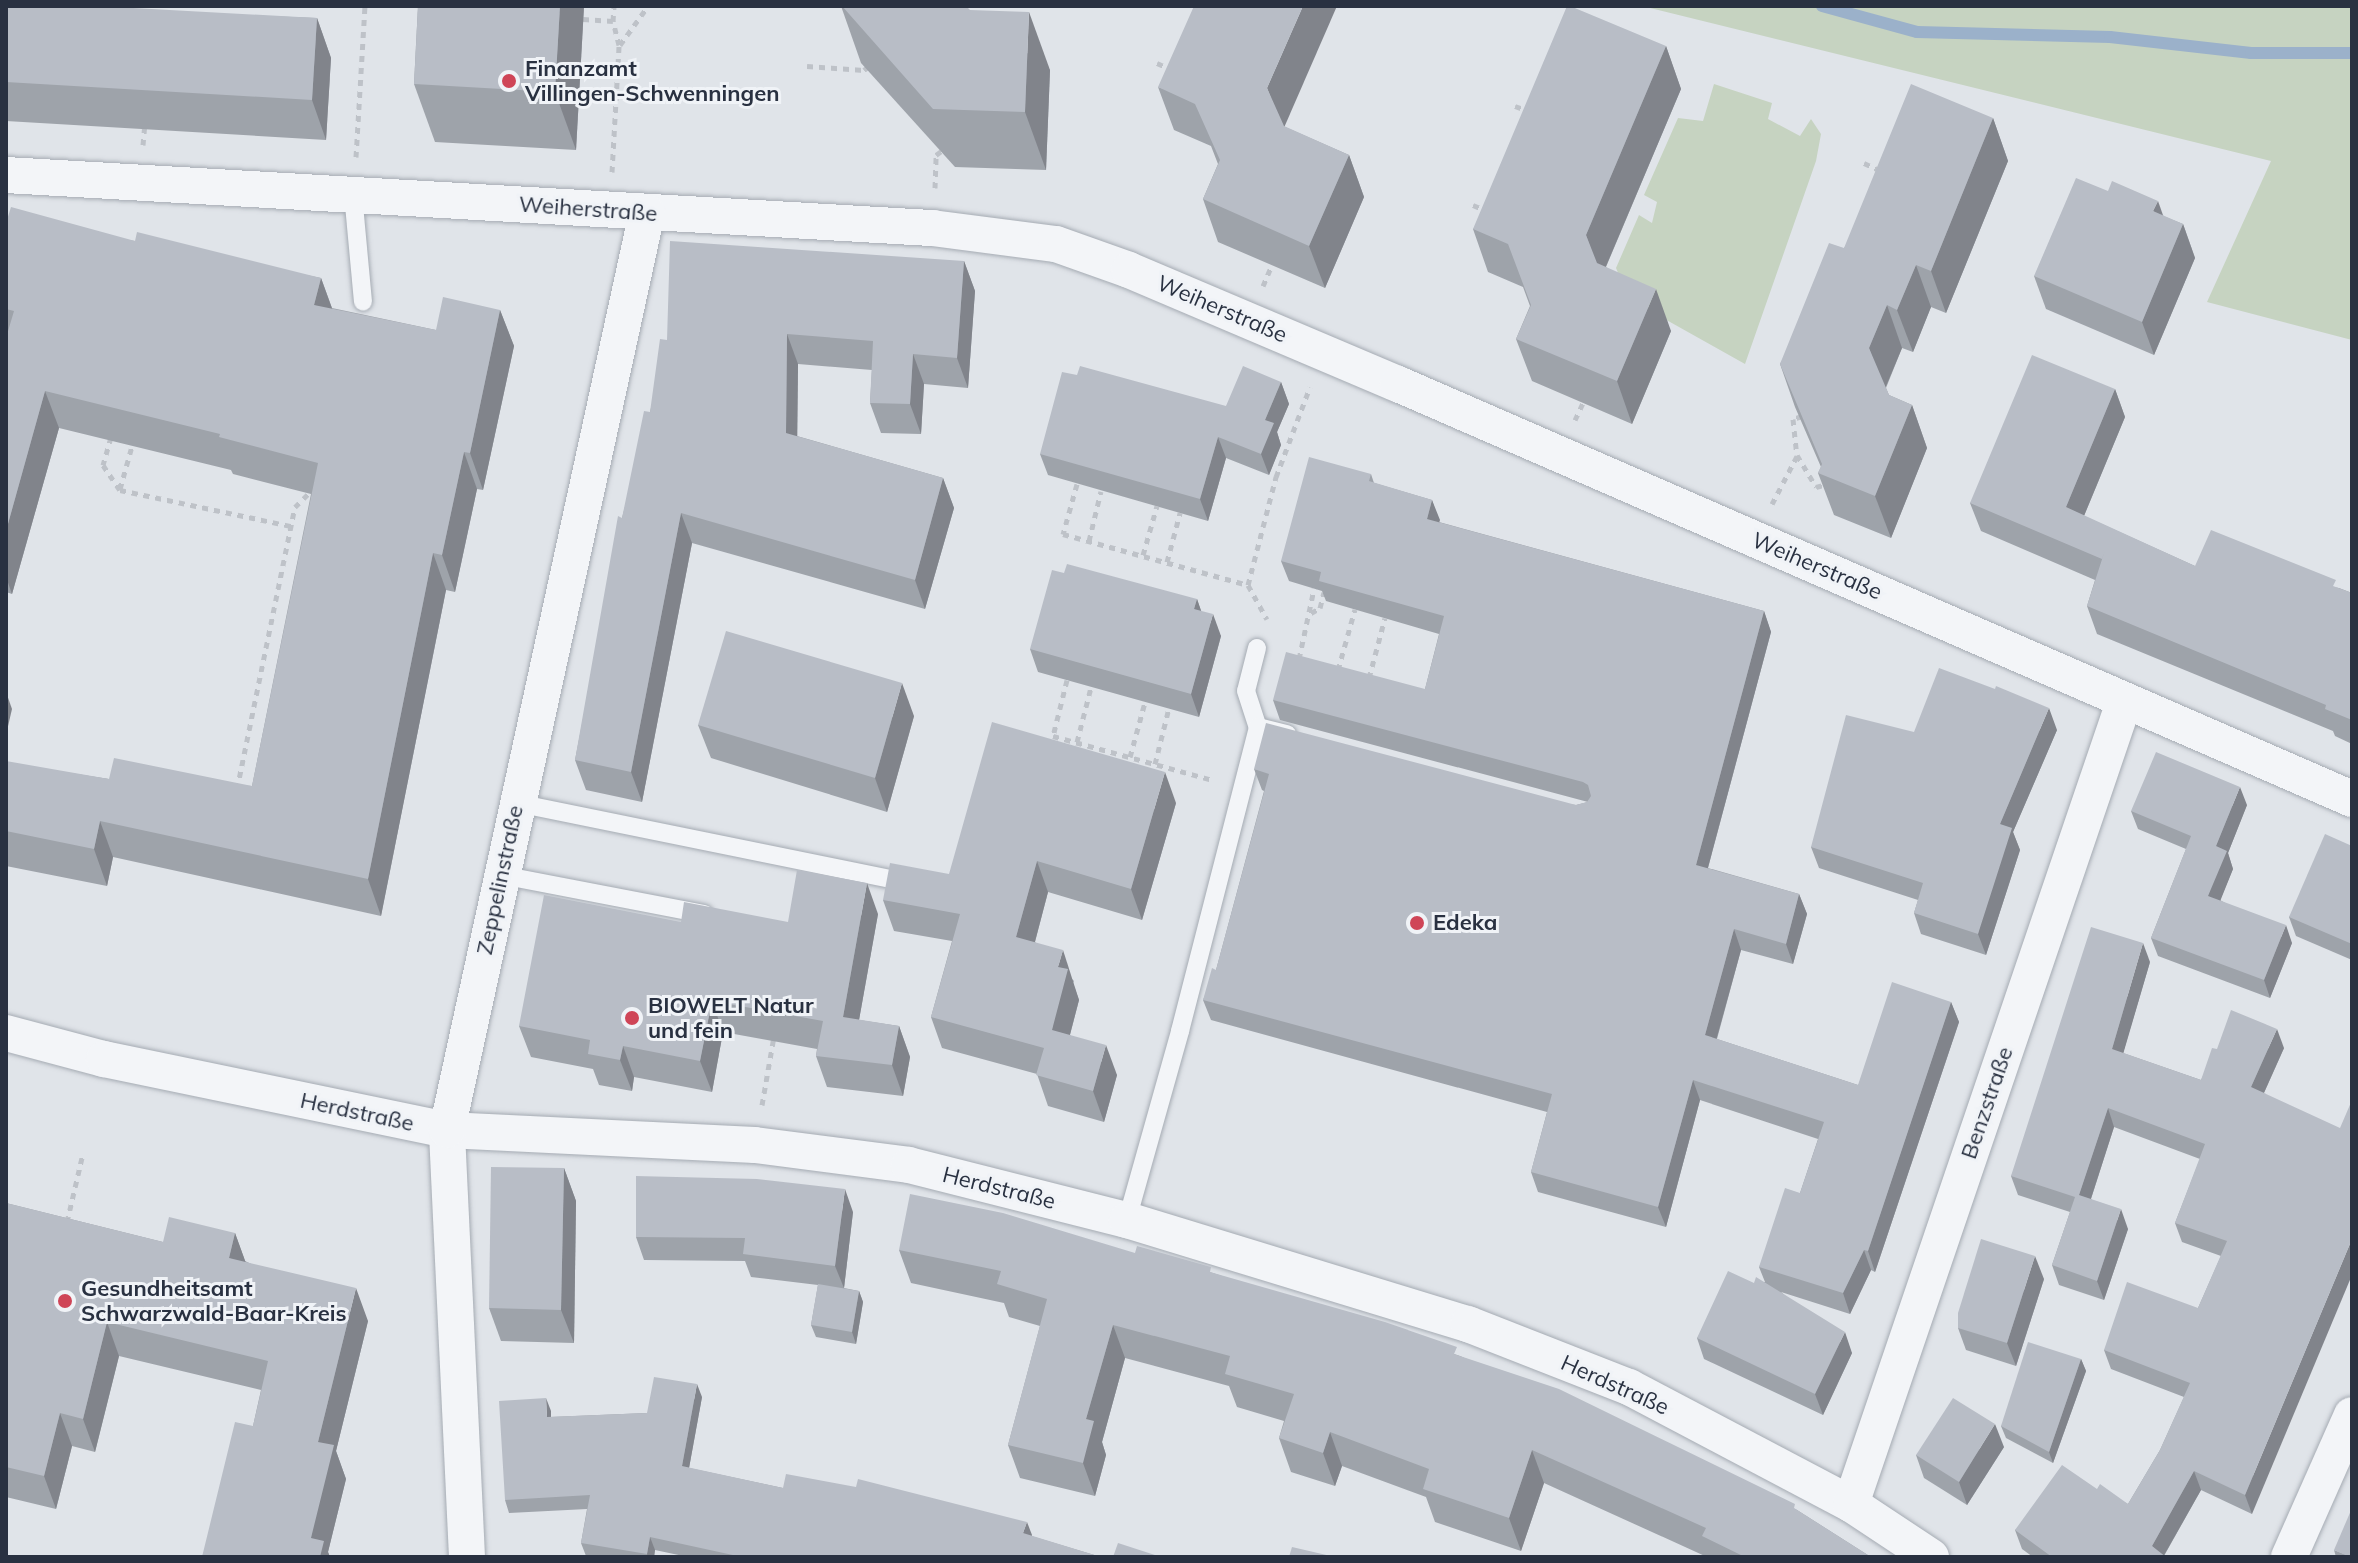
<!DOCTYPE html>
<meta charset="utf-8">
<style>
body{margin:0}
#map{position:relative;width:2358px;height:1563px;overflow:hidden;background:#e0e4e9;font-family:Mulish,sans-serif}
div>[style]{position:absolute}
.green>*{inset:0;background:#c6d3c1}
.stream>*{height:12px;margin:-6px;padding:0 6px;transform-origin:6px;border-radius:6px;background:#9bb1ca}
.path>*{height:5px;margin-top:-2.5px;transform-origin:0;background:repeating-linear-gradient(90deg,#bec2c8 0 6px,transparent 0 12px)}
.roads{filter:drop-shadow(0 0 2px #a5abb3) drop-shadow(0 0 2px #a5abb3)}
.lane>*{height:18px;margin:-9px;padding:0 9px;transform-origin:9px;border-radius:9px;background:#f3f5f8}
.street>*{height:36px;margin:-18px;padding:0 18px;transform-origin:18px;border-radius:18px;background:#f3f5f8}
.wall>*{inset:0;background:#9ea3aa}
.shaded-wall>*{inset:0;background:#81848b}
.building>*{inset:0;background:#b8bdc6}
.dots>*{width:22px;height:22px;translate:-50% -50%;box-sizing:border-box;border:4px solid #f0f3f7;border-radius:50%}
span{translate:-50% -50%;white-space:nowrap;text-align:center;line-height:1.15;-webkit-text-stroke:6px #f0f3f7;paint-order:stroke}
.poi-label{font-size:22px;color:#293141;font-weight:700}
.left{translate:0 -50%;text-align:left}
.street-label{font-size:22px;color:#293141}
.frame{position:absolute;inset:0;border:8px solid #293141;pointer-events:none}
</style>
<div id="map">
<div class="green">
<i style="clip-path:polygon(1642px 6px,2352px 6px,2352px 340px,2207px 302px,2271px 161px)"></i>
<i style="clip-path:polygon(1714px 84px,1772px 103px,1768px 119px,1800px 136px,1811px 119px,1821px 134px,1816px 161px,1745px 364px,1629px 299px,1616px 268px,1639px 215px,1652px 223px,1657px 202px,1644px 195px,1678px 118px,1703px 121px)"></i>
</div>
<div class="stream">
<i style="left:1822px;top:6px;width:98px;rotate:15.3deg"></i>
<i style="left:1917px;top:32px;width:193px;rotate:1.5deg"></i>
<i style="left:2110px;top:37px;width:142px;rotate:6.5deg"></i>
<i style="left:2251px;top:53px;width:101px"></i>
</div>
<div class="path">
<i style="left:583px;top:19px;width:30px;rotate:4deg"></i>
<i style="left:620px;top:45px;width:48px;rotate:-54.3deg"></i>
<i style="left:1157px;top:63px;width:17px;rotate:24deg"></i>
<i style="left:807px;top:66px;width:57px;rotate:4deg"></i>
<i style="left:864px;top:70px;width:6px;rotate:-39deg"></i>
<i style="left:1515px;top:106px;width:15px;rotate:20deg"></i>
<i style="left:143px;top:145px;width:22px;rotate:-85deg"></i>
<i style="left:356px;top:157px;width:151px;rotate:-86.6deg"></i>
<i style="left:1864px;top:163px;width:19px;rotate:25deg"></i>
<i style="left:612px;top:172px;width:127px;rotate:-86.8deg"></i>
<i style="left:619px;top:45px;width:25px;rotate:-104deg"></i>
<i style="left:613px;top:21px;width:15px;rotate:-86deg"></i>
<i style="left:935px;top:188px;width:33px;rotate:-88deg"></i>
<i style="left:936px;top:155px;width:14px;rotate:-36deg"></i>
<i style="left:1473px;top:205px;width:15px;rotate:23deg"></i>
<i style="left:1263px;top:286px;width:23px;rotate:-67deg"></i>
<i style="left:1802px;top:416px;width:9px;rotate:162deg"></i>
<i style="left:1793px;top:419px;width:36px;rotate:84deg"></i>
<i style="left:1797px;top:455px;width:37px;rotate:59deg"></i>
<i style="left:1816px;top:487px;width:11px;rotate:-15deg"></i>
<i style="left:1575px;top:420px;width:19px;rotate:-65deg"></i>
<i style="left:111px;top:437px;width:29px;rotate:106deg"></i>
<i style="left:103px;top:465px;width:30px;rotate:56deg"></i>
<i style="left:120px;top:490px;width:175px;rotate:11.9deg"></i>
<i style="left:1077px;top:484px;width:52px;rotate:105.6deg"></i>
<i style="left:1063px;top:534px;width:192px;rotate:15.4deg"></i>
<i style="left:1248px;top:585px;width:112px;rotate:-75.5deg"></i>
<i style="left:1276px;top:477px;width:96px;rotate:-69.3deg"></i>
<i style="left:120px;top:489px;width:45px;rotate:-74.4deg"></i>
<i style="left:1772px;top:504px;width:54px;rotate:-62.5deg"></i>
<i style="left:1089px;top:541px;width:51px;rotate:-76.5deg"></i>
<i style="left:1143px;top:555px;width:51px;rotate:-74.1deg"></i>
<i style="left:1167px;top:562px;width:51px;rotate:-75.1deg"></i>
<i style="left:1248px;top:585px;width:39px;rotate:61deg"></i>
<i style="left:1311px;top:613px;width:10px;rotate:-29deg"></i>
<i style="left:1320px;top:608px;width:16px;rotate:-76deg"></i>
<i style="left:1299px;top:659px;width:72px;rotate:-77.9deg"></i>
<i style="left:1338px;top:670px;width:63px;rotate:-74.4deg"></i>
<i style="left:1369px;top:678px;width:62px;rotate:-75.1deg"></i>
<i style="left:1067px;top:680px;width:58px;rotate:104deg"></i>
<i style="left:1053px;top:736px;width:166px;rotate:15.4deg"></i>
<i style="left:1077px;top:742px;width:57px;rotate:-75.7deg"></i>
<i style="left:1130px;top:757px;width:57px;rotate:-74.7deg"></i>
<i style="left:1155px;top:764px;width:58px;rotate:-76deg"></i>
<i style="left:237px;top:789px;width:288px;rotate:-78.4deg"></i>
<i style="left:295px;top:507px;width:23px;rotate:-45deg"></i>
<i style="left:762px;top:1105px;width:70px;rotate:-80.1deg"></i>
<i style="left:67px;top:1222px;width:71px;rotate:-76.9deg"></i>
</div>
<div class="roads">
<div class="lane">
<i style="left:353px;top:194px;width:108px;rotate:84.7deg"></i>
<i style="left:1257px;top:648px;width:44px;rotate:104.3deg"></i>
<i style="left:1246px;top:691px;width:38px;rotate:72deg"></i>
<i style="left:517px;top:803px;width:400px;rotate:11.5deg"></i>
<i style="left:501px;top:875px;width:207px;rotate:10.9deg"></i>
<i style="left:1127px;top:1220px;width:196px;rotate:-74.3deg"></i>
<i style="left:1180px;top:1031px;width:314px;rotate:-75.6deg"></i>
<i style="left:1258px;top:727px;width:30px;rotate:14deg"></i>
</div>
<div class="street">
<i style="left:6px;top:175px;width:928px;rotate:3.28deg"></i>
<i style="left:932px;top:228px;width:125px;rotate:7.4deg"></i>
<i style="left:1056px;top:244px;width:77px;rotate:19.6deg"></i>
<i style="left:1129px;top:270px;width:292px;rotate:23deg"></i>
<i style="left:1398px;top:384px;width:1040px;rotate:23.51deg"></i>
<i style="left:6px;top:1033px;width:101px;rotate:14.9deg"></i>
<i style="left:104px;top:1059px;width:350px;rotate:11.7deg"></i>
<i style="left:447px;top:1130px;width:308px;rotate:2.8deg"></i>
<i style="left:755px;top:1145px;width:155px;rotate:7.4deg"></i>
<i style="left:909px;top:1165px;width:225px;rotate:14.2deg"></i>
<i style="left:1127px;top:1220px;width:357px;rotate:17deg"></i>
<i style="left:1468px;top:1324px;width:173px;rotate:21.4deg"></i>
<i style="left:1629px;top:1387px;width:251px;rotate:27.8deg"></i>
<i style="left:1851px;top:1504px;width:96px;rotate:33.5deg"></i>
<i style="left:1851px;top:1504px;width:847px;rotate:-71.2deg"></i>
<i style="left:467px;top:1557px;width:427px;rotate:-92.7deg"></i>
<i style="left:447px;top:1130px;width:939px;rotate:-77.7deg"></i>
<i style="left:2289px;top:1557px;width:155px;rotate:-66.1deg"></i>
</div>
</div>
<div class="wall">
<i style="clip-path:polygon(6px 6px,317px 18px,331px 58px,326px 140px,6px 121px)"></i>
<i style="clip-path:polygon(418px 6px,584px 6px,576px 150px,435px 142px,414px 84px)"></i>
<i style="clip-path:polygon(841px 6px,970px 10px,1050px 70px,1046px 170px,955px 167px,861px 63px)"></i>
<i style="clip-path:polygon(1666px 46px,1681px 89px,1606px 267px,1671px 331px,1632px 424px,1532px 381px,1516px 339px,1530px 306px,1523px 287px,1488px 272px,1473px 229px)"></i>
<i style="clip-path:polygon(1158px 87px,1285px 127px,1349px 155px,1364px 197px,1325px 288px,1218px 242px,1203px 199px,1218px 164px,1211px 146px,1174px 130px)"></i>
<i style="clip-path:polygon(1993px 118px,2008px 161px,1946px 313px,1931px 307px,1913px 352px,1902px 348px,1886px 388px,1889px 395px,1912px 405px,1927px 448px,1891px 538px,1834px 515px,1818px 473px,1821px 467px,1795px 407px,1780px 364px,1844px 248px)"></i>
<i style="clip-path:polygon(2163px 216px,2183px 224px,2195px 258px,2154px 355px,2046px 309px,2034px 276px)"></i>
<i style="clip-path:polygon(6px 223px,135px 241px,321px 278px,332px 308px,436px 330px,500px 310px,514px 346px,483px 490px,477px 489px,455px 592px,446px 590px,381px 916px,113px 857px,107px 886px,6px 866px,6px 763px,109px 779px,252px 786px,311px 494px,233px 474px,231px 470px,59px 428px,12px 594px,6px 592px)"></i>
<i style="clip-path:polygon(964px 261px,975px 291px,968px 388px,924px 384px,921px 434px,881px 433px,870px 403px,872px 370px,798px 364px,797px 436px,943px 478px,954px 508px,925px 609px,692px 543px,642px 802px,586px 790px,575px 760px,622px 518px,650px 412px,667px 340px)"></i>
<i style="clip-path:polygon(1281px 382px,1289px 404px,1277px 432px,1281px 445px,1269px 475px,1226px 458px,1208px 521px,1048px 475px,1040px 454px,1226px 406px)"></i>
<i style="clip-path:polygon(2115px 389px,2125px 417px,2084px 516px,2195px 566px,2339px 588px,2352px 593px,2352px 744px,2335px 736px,2333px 731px,2097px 634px,2087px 606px,2095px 580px,1981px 531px,1970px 503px)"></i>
<i style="clip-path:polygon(1371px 474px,1374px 483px,1432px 500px,1439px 522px,1764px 611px,1771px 632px,1708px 868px,1799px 894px,1807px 914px,1793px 964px,1741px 950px,1717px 1039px,1858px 1085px,1951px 1002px,1959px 1022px,1875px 1272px,1871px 1270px,1850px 1314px,1781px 1292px,1852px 1353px,1823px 1415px,1704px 1359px,1697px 1338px,1754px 1283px,1765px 1282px,1759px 1267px,1800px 1193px,1818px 1139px,1700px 1100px,1666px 1227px,1538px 1192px,1531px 1172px,1547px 1112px,1211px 1020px,1203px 1000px,1216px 970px,1264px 791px,1262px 790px,1254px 769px,1576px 805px,1588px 802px,1280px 720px,1273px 700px,1425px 689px,1439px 634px,1326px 601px,1322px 591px,1289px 581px,1281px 561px)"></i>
<i style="clip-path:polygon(1197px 599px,1201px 611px,1221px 636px,1199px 717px,1038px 672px,1030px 649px)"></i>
<i style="clip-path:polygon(914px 716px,887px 812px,711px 758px,698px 725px)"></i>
<i style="clip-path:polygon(2057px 730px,2013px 832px,2020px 850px,1986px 955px,1921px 934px,1914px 913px,1918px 900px,1819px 868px,1811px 847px,1914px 732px)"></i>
<i style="clip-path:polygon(1176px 803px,1142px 920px,1048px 892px,1035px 942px,1074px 981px,1073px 983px,1079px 1000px,1070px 1035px,1117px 1075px,1104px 1122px,1048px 1106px,1037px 1074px,942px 1048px,931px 1017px,952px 941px,894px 931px,883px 900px,949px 874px)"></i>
<i style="clip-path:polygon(2247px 805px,2228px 853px,2233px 869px,2220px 900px,2292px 943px,2270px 998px,2158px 956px,2151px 938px,2186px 849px,2138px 829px,2131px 811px)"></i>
<i style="clip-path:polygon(2352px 846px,2352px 960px,2296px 936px,2289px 917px)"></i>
<i style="clip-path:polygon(878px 914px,859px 1020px,899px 1026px,910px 1057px,903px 1096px,827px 1087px,816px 1056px,817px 1049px,723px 1032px,712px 1092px,634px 1077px,632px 1091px,599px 1085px,593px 1069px,531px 1057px,519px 1026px,681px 922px,788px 922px)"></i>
<i style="clip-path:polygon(2150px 962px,2123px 1053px,2201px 1080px,2217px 1049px,2284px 1048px,2264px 1093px,2252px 1514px,2201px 1490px,2164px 1556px,2166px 1557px,2033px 1557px,2022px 1549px,2015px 1530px,2097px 1489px,2128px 1504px,2160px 1450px,2184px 1397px,2111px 1369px,2104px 1350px,2198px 1308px,2221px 1256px,2182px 1242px,2175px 1223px,2200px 1159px,2114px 1127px,2091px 1199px,2128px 1229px,2104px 1300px,2059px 1285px,2052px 1265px,2070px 1212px,2018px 1195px,2011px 1176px)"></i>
<i style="clip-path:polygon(564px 1168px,576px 1201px,574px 1343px,501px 1341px,489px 1308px)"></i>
<i style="clip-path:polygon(6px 1203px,163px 1242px,235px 1233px,245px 1261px,368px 1321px,336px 1451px,346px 1479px,328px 1552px,330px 1557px,202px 1557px,253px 1426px,261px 1390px,119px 1356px,95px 1452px,72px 1446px,56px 1509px,6px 1497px)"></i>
<i style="clip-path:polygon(853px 1212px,844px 1288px,859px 1291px,863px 1302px,856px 1344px,816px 1337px,811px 1325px,818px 1285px,751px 1277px,745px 1261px,644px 1260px,636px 1237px)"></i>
<i style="clip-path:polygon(899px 1250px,1135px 1253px,1213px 1273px,1460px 1356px,1797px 1510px,1871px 1557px,1707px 1557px,1544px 1483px,1521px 1551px,1435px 1522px,1426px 1497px,1342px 1466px,1335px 1486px,1291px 1472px,1279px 1438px,1284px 1421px,1237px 1407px,1229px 1386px,1125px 1358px,1102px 1442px,1106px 1455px,1095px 1496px,1020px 1478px,1008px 1445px,1040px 1326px,1009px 1317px,1004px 1303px,911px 1283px)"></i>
<i style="clip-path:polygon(2044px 1279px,2016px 1366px,1966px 1350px,1958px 1328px)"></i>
<i style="clip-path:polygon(2081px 1359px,2086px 1371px,2053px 1463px,2006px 1438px,2001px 1426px)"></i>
<i style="clip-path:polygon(702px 1397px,689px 1468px,783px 1488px,1032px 1535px,1031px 1536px,1101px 1557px,688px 1557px,655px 1550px,654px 1557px,593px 1557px,586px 1556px,581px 1543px,587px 1509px,509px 1513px,505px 1500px,551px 1411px,551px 1417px,647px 1413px)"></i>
<i style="clip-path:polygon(2004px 1447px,1967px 1505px,1924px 1478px,1916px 1455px)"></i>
<i style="clip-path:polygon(2334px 1550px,2352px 1557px,2336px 1557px)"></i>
</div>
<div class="shaded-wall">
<i style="clip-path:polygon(560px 6px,584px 6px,576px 150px,555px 92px)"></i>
<i style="clip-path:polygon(1303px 6px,1337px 6px,1283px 130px,1267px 88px)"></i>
<i style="clip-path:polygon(1029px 12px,1050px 70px,1046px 170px,1025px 112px)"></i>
<i style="clip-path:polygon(317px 18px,331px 58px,326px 140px,312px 100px)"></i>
<i style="clip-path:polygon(1666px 46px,1681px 89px,1601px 278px,1586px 235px)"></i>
<i style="clip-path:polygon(1993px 118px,2008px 161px,1946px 313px,1931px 271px)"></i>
<i style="clip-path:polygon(1349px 155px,1364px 197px,1325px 288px,1309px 246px)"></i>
<i style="clip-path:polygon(2158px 201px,2170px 235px,2153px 211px)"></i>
<i style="clip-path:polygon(2183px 224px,2195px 258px,2154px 355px,2142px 322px)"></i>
<i style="clip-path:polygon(964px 261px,975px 291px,968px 388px,957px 358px)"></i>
<i style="clip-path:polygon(1916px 265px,1931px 307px,1913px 352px,1897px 310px)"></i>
<i style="clip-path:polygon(321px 278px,334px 314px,314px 305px)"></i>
<i style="clip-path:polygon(1656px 289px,1671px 331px,1632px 424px,1617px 381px)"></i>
<i style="clip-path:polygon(1887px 305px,1902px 348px,1884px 391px,1869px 348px)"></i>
<i style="clip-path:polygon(500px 310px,514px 346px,483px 490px,470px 453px)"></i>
<i style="clip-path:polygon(787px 334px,798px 364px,797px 463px,786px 433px)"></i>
<i style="clip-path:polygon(913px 354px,924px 384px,921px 434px,910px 404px)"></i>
<i style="clip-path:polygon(1281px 382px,1289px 404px,1277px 432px,1281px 445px,1269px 475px,1261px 454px,1265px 420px)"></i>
<i style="clip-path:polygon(2115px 389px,2125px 417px,2076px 535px,2066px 507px)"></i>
<i style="clip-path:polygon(45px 391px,59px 428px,12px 594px,6px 577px,6px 531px)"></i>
<i style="clip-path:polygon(1912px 405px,1927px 448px,1891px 538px,1875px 496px)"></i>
<i style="clip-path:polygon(1218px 437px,1226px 458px,1208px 521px,1200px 499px)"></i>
<i style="clip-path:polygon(464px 452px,477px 489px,455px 592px,442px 555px)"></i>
<i style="clip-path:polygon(943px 478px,954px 508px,925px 609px,915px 580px)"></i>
<i style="clip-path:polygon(1432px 500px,1440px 520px,1434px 539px,1427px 519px)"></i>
<i style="clip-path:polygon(681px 513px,692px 543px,642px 802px,631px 772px)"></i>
<i style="clip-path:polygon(433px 553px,446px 590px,381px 916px,368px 879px)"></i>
<i style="clip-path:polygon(1197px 599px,1205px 622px,1194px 609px)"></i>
<i style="clip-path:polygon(1764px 611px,1771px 632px,1703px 886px,1696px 865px)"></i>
<i style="clip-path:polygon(1213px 614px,1221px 636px,1199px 717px,1191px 694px)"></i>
<i style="clip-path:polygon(902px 683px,914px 716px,887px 812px,875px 778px)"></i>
<i style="clip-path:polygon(6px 692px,12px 709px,6px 735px)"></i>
<i style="clip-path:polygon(2049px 708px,2057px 730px,2013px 832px,2020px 850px,1986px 955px,1978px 934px,2000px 824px)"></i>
<i style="clip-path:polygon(1165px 772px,1176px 803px,1142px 920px,1131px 889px)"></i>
<i style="clip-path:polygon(2240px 787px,2247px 805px,2228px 853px,2233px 869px,2215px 914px,2208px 896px,2216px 846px)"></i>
<i style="clip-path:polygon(100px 821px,113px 857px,107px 886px,94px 849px)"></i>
<i style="clip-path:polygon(1037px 861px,1048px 892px,1028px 968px,1016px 937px)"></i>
<i style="clip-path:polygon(867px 883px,878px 914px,854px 1048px,843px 1017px)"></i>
<i style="clip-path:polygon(1799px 894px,1807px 914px,1793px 964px,1786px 944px)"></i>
<i style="clip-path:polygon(2286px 925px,2292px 943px,2270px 998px,2264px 980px)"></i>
<i style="clip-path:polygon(1734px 929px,1741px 950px,1712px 1055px,1705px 1035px)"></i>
<i style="clip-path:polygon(2143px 943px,2150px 962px,2119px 1068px,2112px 1049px)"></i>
<i style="clip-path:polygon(1063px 950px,1079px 1000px,1063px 1061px,1052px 1030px,1058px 967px)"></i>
<i style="clip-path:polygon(712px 1001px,723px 1032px,712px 1092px,700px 1061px)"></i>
<i style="clip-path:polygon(1951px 1002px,1959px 1022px,1875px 1272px,1868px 1251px)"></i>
<i style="clip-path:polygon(899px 1026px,910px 1057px,903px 1096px,892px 1065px)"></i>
<i style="clip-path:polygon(2277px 1029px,2284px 1048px,2258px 1106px,2251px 1087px)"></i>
<i style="clip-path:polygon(1106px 1045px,1117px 1075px,1104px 1122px,1093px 1091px)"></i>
<i style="clip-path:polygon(623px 1046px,634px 1077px,632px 1091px,620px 1060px)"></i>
<i style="clip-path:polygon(1693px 1080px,1700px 1100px,1666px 1227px,1658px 1207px)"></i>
<i style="clip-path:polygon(2108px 1108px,2114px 1127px,2086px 1214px,2079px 1195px)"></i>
<i style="clip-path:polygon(564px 1168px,576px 1201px,574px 1343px,561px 1310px)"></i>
<i style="clip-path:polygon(845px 1189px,853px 1212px,844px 1288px,835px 1266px)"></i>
<i style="clip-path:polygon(2121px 1209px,2128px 1229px,2104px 1300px,2097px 1281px)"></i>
<i style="clip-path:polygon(235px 1233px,247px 1266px,229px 1258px)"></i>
<i style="clip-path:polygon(2352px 1239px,2352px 1275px,2252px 1514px,2245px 1495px)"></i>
<i style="clip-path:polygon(1864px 1250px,1871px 1270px,1850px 1314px,1843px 1293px)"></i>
<i style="clip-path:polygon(2035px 1256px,2044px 1279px,2016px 1366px,2007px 1343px)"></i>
<i style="clip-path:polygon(356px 1288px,368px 1321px,336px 1451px,346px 1479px,328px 1552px,330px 1557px,318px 1557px,311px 1538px,318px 1442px)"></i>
<i style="clip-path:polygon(859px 1291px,863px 1302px,856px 1344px,852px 1332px)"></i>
<i style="clip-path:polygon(107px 1322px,119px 1356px,95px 1452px,83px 1419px)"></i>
<i style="clip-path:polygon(1113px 1325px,1125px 1358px,1102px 1442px,1106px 1455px,1095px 1496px,1083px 1463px,1086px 1419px)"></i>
<i style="clip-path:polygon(1845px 1332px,1852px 1353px,1823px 1415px,1815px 1394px)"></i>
<i style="clip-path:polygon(2081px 1359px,2086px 1371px,2053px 1463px,2049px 1452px)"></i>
<i style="clip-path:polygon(697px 1384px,702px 1397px,687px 1479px,682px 1466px)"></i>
<i style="clip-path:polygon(546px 1398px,551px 1411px,551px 1430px,547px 1417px)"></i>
<i style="clip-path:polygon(60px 1413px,72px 1446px,56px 1509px,44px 1476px)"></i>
<i style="clip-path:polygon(1995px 1424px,2004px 1447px,1967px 1505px,1959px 1482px)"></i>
<i style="clip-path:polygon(1330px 1432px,1342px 1466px,1335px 1486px,1323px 1453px)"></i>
<i style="clip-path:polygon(1532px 1450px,1544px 1483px,1521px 1551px,1509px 1518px)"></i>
<i style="clip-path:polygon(2194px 1471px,2201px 1490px,2163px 1557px,2152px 1546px)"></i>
<i style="clip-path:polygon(1027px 1522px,1032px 1535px,1028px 1547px,1023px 1533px)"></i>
<i style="clip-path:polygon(650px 1537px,655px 1550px,654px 1557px,648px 1557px,647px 1554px)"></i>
</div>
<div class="building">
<i style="clip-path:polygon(6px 6px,97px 6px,317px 18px,312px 100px,6px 82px)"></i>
<i style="clip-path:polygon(418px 6px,560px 6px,555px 92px,414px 84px)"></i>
<i style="clip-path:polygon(842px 6px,966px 6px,970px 10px,1029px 12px,1025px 112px,933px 109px)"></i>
<i style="clip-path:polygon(1194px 6px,1303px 6px,1267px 88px,1284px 126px,1349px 155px,1309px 246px,1203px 199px,1220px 160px,1195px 104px,1158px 87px)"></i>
<i style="clip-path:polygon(1567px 6px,1570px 6px,1666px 46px,1586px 235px,1597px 263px,1656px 289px,1617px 381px,1516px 339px,1531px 305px,1508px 244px,1473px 229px)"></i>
<i style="clip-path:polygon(1911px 84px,1993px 118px,1931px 271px,1916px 265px,1897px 310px,1887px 305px,1869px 348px,1889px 395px,1912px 405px,1875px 496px,1818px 473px,1822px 464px,1780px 364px,1829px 243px,1844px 248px)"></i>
<i style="clip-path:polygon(2076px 178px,2108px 191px,2112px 181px,2158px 201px,2153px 211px,2183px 224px,2142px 322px,2034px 276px)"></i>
<i style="clip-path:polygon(11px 207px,135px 241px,137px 232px,321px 278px,314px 305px,436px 330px,443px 297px,500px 310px,470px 453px,464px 452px,442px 555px,433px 553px,368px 879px,100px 821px,94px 849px,6px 831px,6px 761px,109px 779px,114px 758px,252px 786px,318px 463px,219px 437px,220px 434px,45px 391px,6px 531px,6px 338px,14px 311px,6px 309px,6px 223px)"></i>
<i style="clip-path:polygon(670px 241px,964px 261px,957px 358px,913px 354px,910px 404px,870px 403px,873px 341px,787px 334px,786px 433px,943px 478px,915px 580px,681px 513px,631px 772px,575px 760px,618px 516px,622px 518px,644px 411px,650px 412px,660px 339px,667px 340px)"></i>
<i style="clip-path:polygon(2032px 355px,2115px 389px,2066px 507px,2195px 566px,2211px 530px,2336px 580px,2333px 586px,2352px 593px,2352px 720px,2325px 709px,2326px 705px,2087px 606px,2105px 550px,2102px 559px,1970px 503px)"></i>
<i style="clip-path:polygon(1080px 366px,1226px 406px,1243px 366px,1281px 382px,1265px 420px,1274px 423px,1261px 454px,1218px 437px,1200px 499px,1040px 454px,1062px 372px,1077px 375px)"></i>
<i style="clip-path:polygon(1309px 457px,1371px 474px,1369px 481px,1432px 500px,1427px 519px,1764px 611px,1696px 865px,1799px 894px,1786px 944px,1734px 929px,1705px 1035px,1858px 1085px,1892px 982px,1951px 1002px,1868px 1251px,1864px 1250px,1843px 1293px,1759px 1267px,1785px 1188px,1800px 1193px,1824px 1122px,1693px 1080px,1658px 1207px,1531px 1172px,1552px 1094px,1203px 1000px,1212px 968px,1216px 970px,1269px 774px,1254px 769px,1266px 723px,1576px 805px,1587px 802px,1591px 796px,1588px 785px,1583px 782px,1273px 700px,1286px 652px,1425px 689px,1444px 616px,1319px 581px,1321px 572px,1281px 561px)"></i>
<i style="clip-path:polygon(1067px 564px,1197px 599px,1194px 609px,1213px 614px,1191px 694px,1030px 649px,1052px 570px,1064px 573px)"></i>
<i style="clip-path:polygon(726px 631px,902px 683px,875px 778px,698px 725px)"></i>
<i style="clip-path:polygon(1939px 668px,1995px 689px,1996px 686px,2049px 708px,2000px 824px,2012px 828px,1978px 934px,1914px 913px,1923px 883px,1811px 847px,1846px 715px,1914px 732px)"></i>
<i style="clip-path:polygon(992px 722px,1165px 772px,1131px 889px,1037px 861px,1016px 937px,1063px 950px,1058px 967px,1068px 969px,1052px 1030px,1106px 1045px,1093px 1091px,1036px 1075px,1044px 1048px,931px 1017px,960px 914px,883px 900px,890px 863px,949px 874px)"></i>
<i style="clip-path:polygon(2156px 752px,2240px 787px,2216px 846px,2227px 851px,2208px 896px,2286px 925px,2264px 980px,2151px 938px,2191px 836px,2131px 811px)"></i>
<i style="clip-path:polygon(2325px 834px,2352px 846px,2352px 944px,2289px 917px)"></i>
<i style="clip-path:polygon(797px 870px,867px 883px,843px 1017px,899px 1026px,892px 1065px,816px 1056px,823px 1021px,712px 1001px,700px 1061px,623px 1046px,620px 1060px,588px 1054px,590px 1040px,519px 1026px,544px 895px,681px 922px,684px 902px,788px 922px)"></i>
<i style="clip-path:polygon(2091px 927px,2143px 943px,2112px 1049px,2201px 1080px,2212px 1048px,2217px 1049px,2231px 1010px,2277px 1029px,2251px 1087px,2340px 1128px,2352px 1100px,2352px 1239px,2245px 1495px,2194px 1471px,2152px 1546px,2166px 1557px,2052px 1557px,2015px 1530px,2062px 1465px,2097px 1489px,2100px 1484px,2128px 1504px,2160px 1450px,2190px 1383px,2104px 1350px,2127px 1282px,2198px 1308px,2227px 1241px,2175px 1223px,2205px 1144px,2108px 1108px,2079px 1195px,2121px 1209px,2097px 1281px,2052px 1265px,2075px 1197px,2011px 1176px)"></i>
<i style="clip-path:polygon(491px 1167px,564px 1168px,561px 1310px,489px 1308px)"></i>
<i style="clip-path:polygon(636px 1176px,757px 1179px,845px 1189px,835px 1266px,743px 1254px,745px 1238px,636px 1237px)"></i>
<i style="clip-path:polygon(910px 1194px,1003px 1213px,1135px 1253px,1137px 1246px,1211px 1267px,1210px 1272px,1385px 1322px,1457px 1347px,1454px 1354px,1559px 1389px,1795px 1504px,1794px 1508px,1871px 1557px,1745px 1557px,1702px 1536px,1706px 1528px,1532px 1450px,1509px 1518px,1423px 1489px,1429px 1469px,1330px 1432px,1323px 1453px,1279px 1438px,1294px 1394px,1225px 1374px,1230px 1356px,1113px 1325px,1086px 1419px,1094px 1421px,1083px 1463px,1008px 1445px,1047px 1299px,997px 1284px,1001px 1271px,899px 1250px)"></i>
<i style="clip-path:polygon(6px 1203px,163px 1242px,169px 1217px,235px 1233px,229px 1258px,356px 1288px,318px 1442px,334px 1445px,311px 1538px,324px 1541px,320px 1557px,202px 1557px,235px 1422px,253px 1426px,268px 1361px,107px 1322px,83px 1419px,60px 1413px,44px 1476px,6px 1467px)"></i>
<i style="clip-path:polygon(1981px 1239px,2035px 1256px,2007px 1343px,1958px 1328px,1958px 1313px)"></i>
<i style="clip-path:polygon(1728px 1271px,1754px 1283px,1756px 1277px,1845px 1332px,1815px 1394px,1697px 1338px)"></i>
<i style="clip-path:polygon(818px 1284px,859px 1291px,852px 1332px,811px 1325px)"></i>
<i style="clip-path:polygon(2028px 1342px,2081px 1359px,2049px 1452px,2001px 1426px)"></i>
<i style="clip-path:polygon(654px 1377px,697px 1384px,682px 1466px,783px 1488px,786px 1474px,856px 1487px,858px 1479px,1027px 1522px,1023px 1533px,1101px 1557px,742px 1557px,650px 1537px,647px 1554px,581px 1543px,590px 1495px,505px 1500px,499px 1401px,546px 1398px,547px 1417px,647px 1413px)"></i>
<i style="clip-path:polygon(1953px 1398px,1995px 1424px,1959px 1482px,1916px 1455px)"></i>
<i style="clip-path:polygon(2352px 1508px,2352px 1557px,2350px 1557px,2334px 1550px)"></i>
<i style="clip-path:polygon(1118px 1543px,1158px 1556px,1158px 1557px,1113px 1557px)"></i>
<i style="clip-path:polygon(1292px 1547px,1335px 1557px,1289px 1557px)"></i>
</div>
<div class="dots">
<i style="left:509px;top:81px;background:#cf4557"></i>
<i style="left:1417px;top:923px;background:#cf4557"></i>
<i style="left:632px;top:1018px;background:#cf4557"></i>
<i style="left:65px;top:1301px;background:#cf4557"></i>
</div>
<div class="poi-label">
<span class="left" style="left:525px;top:81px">Finanzamt<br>Villingen-Schwenningen</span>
<span class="left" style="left:1433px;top:923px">Edeka</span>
<span class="left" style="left:648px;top:1018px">BIOWELT Natur<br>und fein</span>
<span class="left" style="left:81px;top:1301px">Gesundheitsamt<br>Schwarzwald-Baar-Kreis</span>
</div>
<div class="street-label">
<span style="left:588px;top:209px;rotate:4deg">Weiherstraße</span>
<span style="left:1222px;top:309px;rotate:23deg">Weiherstraße</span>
<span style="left:1817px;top:566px;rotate:23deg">Weiherstraße</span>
<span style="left:500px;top:880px;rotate:-78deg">Zeppelinstraße</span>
<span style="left:1987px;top:1103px;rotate:-71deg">Benzstraße</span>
<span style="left:357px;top:1112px;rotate:12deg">Herdstraße</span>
<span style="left:999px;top:1188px;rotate:14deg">Herdstraße</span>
<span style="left:1615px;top:1385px;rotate:24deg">Herdstraße</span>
</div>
<div class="frame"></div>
</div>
